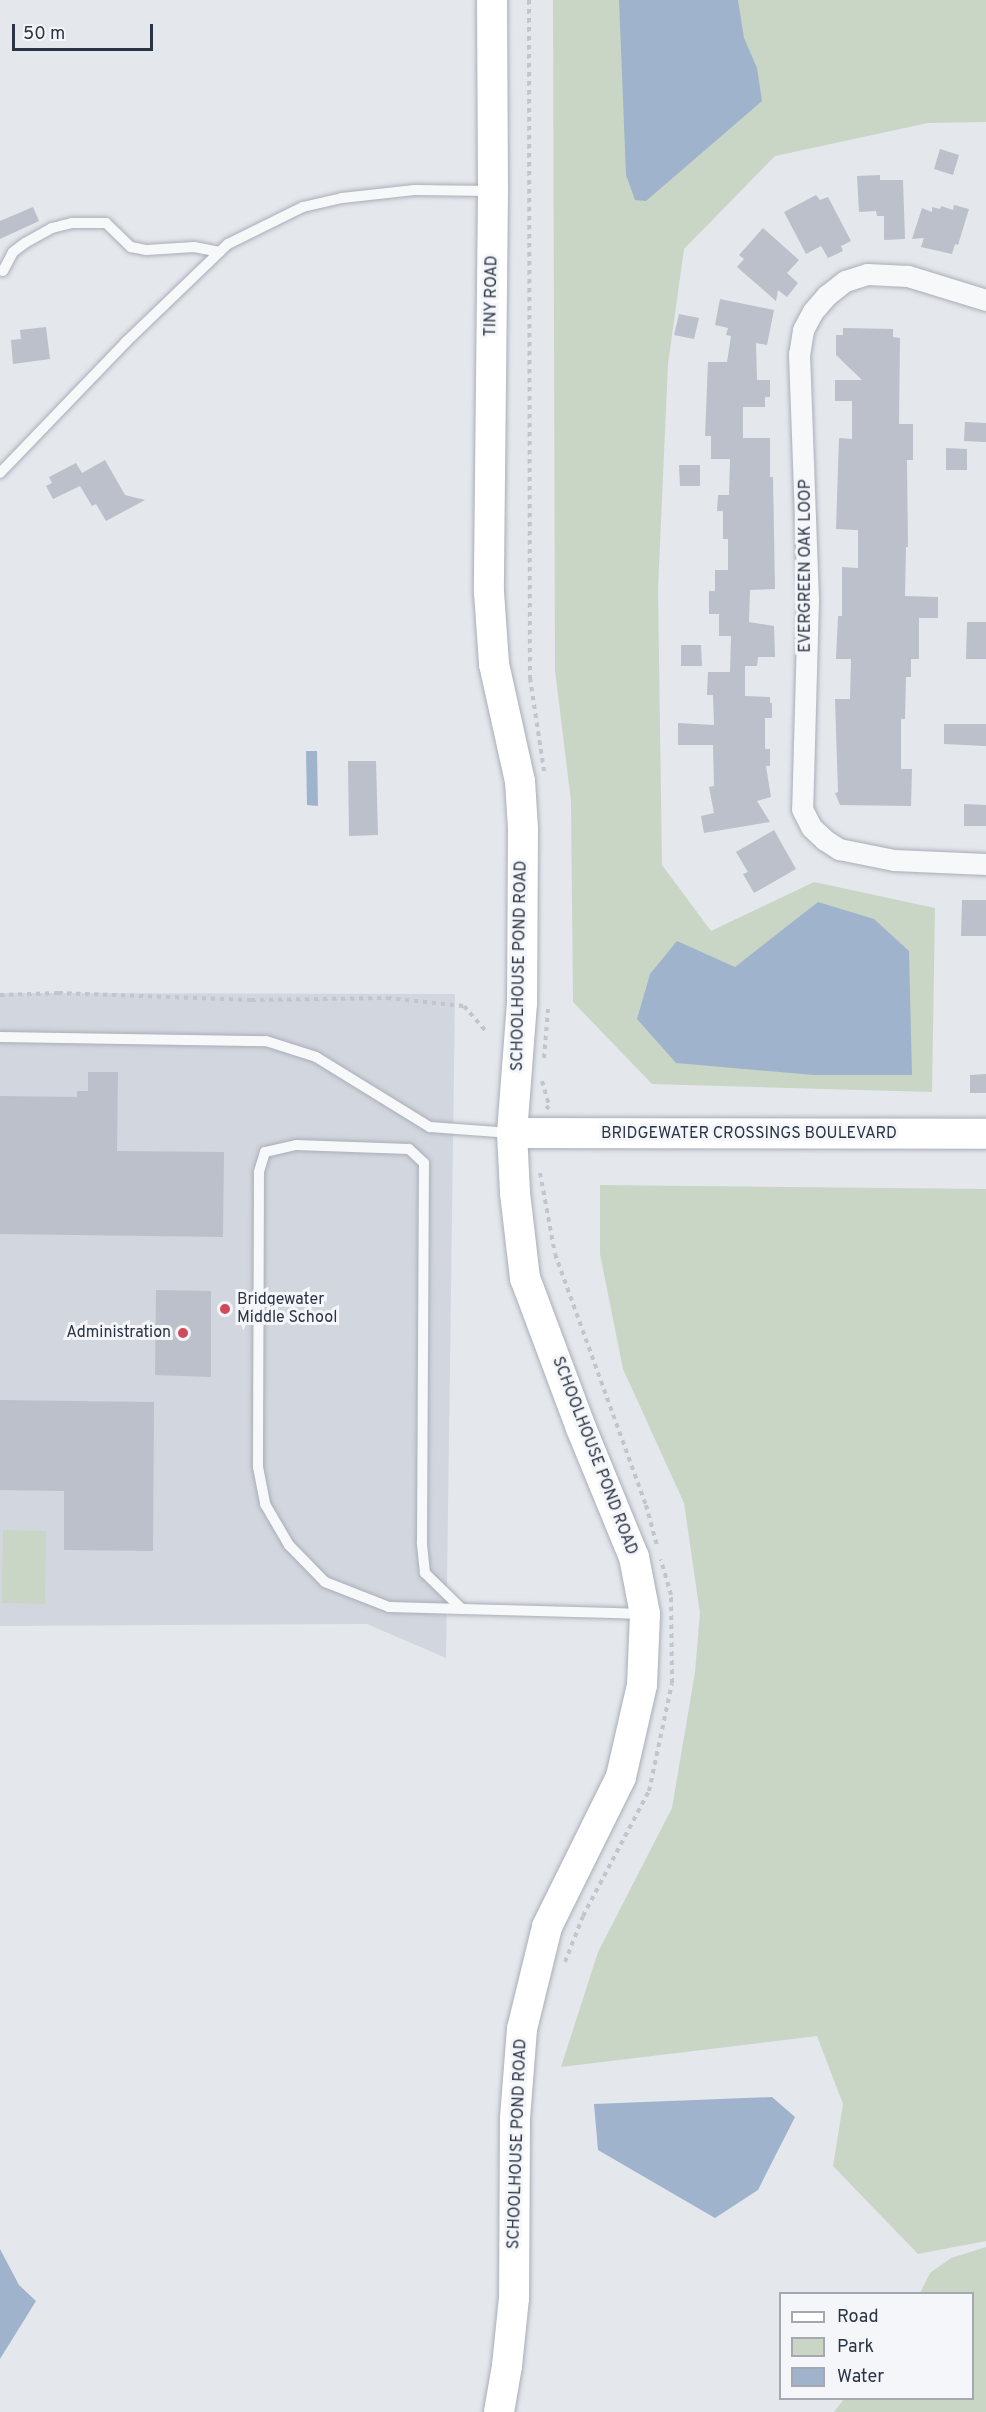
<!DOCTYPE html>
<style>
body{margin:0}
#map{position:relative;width:986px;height:2412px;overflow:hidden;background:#e4e7ec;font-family:Overpass,sans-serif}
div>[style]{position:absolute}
.built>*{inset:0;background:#d2d6de}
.green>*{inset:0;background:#c9d6c5}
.water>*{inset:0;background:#9fb4cc}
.building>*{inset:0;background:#bbc0ca}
.path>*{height:4px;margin-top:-2px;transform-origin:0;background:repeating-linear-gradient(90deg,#c2c5cb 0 4.5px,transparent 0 9px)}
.roads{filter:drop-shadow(0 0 2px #a9aeb7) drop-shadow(0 0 2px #a9aeb7)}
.lane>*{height:10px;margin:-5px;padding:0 5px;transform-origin:5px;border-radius:5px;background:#f7f8fa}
.street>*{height:21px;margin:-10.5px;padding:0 10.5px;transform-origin:10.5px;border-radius:10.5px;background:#f7f8fa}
.secondary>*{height:30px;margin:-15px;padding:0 15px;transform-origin:15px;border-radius:15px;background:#fff}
.dots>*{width:16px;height:16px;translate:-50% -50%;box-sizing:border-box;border:3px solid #f4f6f9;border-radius:50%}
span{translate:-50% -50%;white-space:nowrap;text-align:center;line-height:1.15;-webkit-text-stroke:6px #f4f6f9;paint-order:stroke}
.street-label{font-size:16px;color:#2b3445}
.poi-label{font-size:16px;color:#2b3445}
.left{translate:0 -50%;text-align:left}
.right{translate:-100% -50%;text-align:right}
.legend{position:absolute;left:779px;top:2292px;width:195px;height:108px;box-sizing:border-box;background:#f4f6f9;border:2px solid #a4a8b1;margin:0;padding:8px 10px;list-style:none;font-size:18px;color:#2b3445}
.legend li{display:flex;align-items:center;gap:12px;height:30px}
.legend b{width:30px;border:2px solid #a4a8b1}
.scale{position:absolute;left:12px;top:24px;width:141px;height:27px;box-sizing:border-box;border:3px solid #2b3445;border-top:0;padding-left:8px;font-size:18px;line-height:21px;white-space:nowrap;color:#2b3445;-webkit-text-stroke:4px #f4f6f9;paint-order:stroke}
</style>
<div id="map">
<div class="built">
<i style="clip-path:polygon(0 993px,455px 994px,446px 1658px,367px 1624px,0 1626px)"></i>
</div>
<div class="green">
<i style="clip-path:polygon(553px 0,986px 0,986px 122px,928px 123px,775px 156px,684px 249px,668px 364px,658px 589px,662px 865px,711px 931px,814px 882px,935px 908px,932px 1092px,652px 1084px,573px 1002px,571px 801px,555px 670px)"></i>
<i style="clip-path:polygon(600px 1185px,986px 1189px,986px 2241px,918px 2254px,833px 2166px,843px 2104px,817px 2036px,561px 2067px,598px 1952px,672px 1808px,695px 1672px,700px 1613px,684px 1503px,623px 1369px,600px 1254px)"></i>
<i style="clip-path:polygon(3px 1530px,46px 1531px,45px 1604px,2px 1603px)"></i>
<i style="clip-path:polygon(986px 2247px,986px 2412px,834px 2412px,844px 2399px,972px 2398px,972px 2294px,920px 2293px,930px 2273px,951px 2258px)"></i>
</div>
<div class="water">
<i style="clip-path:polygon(619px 0,738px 0,744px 38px,757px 68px,762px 101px,646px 201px,635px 200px,626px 175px)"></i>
<i style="clip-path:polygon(306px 751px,317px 751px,318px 806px,307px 805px)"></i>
<i style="clip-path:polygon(818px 902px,874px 919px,909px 951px,912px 1075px,814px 1075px,676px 1063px,637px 1019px,650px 974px,677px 941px,735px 967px)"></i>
<i style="clip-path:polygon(772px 2097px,795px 2117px,758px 2190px,715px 2218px,598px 2150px,594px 2104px)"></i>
<i style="clip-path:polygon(0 2249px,19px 2285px,36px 2301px,0 2359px)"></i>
</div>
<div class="building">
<i style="clip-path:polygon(940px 149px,959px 155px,953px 175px,934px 169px)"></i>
<i style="clip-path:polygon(880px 175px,880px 180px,903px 180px,905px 239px,884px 240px,884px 216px,877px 216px,876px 211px,859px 212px,857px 176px)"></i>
<i style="clip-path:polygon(816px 195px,820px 200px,828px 197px,851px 241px,841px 246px,843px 251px,828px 258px,821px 246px,806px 254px,784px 212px)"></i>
<i style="clip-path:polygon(954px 205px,969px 209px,958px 245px,955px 244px,952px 254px,921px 247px,924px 238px,912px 239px,922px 208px,932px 212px,932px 207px,940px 209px,941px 206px,953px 210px)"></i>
<i style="clip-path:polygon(33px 207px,39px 221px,0 239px,0 221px)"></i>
<i style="clip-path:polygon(763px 228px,799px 260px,787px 273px,798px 283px,787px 297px,778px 290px,776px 301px,737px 267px,744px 259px,739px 255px)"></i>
<i style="clip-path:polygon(720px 299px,774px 310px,767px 345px,756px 343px,757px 380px,770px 380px,770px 397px,765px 397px,765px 407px,743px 407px,743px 438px,770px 438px,770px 477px,773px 477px,775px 589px,750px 590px,749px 622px,774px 626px,775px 657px,758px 657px,757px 666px,745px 666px,745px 696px,770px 697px,770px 703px,772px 703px,772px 718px,765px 718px,765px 749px,770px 749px,770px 766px,766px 766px,771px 797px,757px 801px,770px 822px,704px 833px,701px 816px,714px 813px,709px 787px,714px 786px,713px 745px,678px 745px,678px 723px,714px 725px,713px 695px,707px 695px,708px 672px,730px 672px,731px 636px,719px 636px,719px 614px,709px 614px,709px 591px,715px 591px,715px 570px,728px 570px,728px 539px,723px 539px,723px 511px,717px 511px,718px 495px,729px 495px,730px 459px,711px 459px,711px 436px,705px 436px,708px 362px,727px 362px,731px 336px,726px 335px,728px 328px,715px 325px)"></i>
<i style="clip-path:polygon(679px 314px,699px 318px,694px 339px,674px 335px)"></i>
<i style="clip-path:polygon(46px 327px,50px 359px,13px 364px,11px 340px,21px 339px,20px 330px)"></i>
<i style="clip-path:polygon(843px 328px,893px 329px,893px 337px,900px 338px,899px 424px,913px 424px,913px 460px,907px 460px,908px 547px,906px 547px,905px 596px,938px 597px,938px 618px,919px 618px,919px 659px,911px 659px,911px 677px,906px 677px,905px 719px,901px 719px,901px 769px,912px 769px,911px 806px,840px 805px,835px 793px,838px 792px,835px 699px,850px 699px,851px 659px,836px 659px,838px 616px,842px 616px,842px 567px,858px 568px,858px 530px,836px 529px,839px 438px,852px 439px,852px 401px,835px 401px,835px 380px,862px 380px,836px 355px,836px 335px,843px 335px)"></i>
<i style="clip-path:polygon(965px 422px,986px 423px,986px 442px,964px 441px)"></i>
<i style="clip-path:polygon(946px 448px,967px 449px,967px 470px,946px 470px)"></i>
<i style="clip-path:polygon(105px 460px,125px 495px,145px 500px,106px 521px,96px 504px,92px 506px,80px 486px,53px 499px,46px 486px,52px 483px,49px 477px,76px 463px,82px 473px)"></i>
<i style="clip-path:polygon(679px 465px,700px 465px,700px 486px,680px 486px)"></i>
<i style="clip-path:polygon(967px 622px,986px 622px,986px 659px,966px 659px)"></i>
<i style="clip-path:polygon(681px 645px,701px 645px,702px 666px,681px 666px)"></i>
<i style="clip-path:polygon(944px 724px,986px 724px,986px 746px,944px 744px)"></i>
<i style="clip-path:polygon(348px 761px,376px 761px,378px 835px,349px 836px)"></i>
<i style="clip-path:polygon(964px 804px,986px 805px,986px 826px,964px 826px)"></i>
<i style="clip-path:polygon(774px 830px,796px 869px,754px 893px,743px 874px,748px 872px,736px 852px)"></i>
<i style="clip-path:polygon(962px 900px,986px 900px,986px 936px,961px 936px)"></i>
<i style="clip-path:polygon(88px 1072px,118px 1072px,117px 1151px,224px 1152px,223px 1237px,0 1234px,0 1096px,77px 1097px,77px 1091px,88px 1091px)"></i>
<i style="clip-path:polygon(986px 1074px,986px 1093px,970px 1093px,970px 1075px)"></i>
<i style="clip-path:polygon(156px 1290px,211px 1291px,211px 1377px,155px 1375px)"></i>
<i style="clip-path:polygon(0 1400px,154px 1402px,153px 1551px,64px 1550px,64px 1491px,0 1490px)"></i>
</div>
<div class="path">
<i style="left:529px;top:0;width:678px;rotate:89.92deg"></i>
<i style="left:530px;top:678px;width:94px;rotate:81.4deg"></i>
<i style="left:0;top:995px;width:58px;rotate:-2deg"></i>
<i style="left:58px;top:993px;width:193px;rotate:2.1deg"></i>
<i style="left:251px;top:1000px;width:136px;rotate:-0.8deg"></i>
<i style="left:387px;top:998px;width:77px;rotate:5.9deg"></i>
<i style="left:464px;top:1006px;width:33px;rotate:49deg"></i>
<i style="left:544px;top:1058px;width:49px;rotate:-85.3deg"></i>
<i style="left:542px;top:1081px;width:26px;rotate:74deg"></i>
<i style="left:549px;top:1106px;width:4px;rotate:135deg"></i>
<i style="left:540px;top:1173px;width:82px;rotate:79.5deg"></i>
<i style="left:555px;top:1254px;width:267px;rotate:70.1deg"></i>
<i style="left:646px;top:1505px;width:42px;rotate:75deg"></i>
<i style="left:565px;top:1962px;width:49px;rotate:-68.6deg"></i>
<i style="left:583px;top:1916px;width:141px;rotate:-62.2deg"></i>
<i style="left:649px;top:1791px;width:110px;rotate:-78deg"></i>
<i style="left:672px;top:1683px;width:88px;rotate:-90.7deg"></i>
<i style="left:671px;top:1595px;width:37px;rotate:-106deg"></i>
</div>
<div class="roads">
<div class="lane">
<i style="left:3px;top:271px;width:21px;rotate:-62deg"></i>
<i style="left:13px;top:252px;width:15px;rotate:-37deg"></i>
<i style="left:25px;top:243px;width:31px;rotate:-29deg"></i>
<i style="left:52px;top:228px;width:21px;rotate:-14deg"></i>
<i style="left:72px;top:223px;width:34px"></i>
<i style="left:106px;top:223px;width:35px;rotate:44deg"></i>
<i style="left:131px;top:247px;width:16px;rotate:11deg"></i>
<i style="left:147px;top:250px;width:47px;rotate:-3.7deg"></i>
<i style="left:194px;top:247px;width:26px;rotate:11deg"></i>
<i style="left:0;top:473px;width:182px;rotate:-46.1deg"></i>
<i style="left:126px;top:342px;width:141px;rotate:-43.9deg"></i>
<i style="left:228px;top:244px;width:84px;rotate:-26.3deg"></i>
<i style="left:303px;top:207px;width:40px;rotate:-13deg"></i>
<i style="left:342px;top:198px;width:73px;rotate:-6.3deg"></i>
<i style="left:415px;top:190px;width:76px;rotate:0.8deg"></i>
<i style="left:0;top:1037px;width:266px;rotate:0.9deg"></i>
<i style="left:266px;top:1041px;width:52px;rotate:17.7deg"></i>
<i style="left:316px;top:1057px;width:134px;rotate:31.6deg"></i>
<i style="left:430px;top:1127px;width:81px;rotate:4.2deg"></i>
<i style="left:462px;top:1609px;width:52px;rotate:-135.8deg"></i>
<i style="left:425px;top:1573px;width:31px;rotate:-96deg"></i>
<i style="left:422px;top:1542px;width:379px;rotate:-89.7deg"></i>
<i style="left:424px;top:1163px;width:21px;rotate:-137deg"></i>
<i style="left:409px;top:1149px;width:113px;rotate:-178deg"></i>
<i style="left:296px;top:1145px;width:32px;rotate:167deg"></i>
<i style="left:265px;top:1152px;width:21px;rotate:107deg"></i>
<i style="left:259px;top:1172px;width:295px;rotate:90.2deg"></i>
<i style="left:258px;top:1467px;width:38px;rotate:79deg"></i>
<i style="left:265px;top:1504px;width:48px;rotate:59.7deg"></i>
<i style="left:289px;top:1545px;width:52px;rotate:45.8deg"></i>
<i style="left:325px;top:1582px;width:69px;rotate:21.3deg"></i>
<i style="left:389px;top:1607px;width:73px;rotate:1.6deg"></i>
<i style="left:462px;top:1609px;width:151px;rotate:1.5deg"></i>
<i style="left:613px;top:1613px;width:29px;rotate:2deg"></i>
</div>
<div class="street">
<i style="left:986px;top:300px;width:82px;rotate:-162.9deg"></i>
<i style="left:908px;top:276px;width:41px;rotate:-177.2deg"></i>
<i style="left:867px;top:274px;width:23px;rotate:162deg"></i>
<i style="left:845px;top:281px;width:23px;rotate:142deg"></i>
<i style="left:827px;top:295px;width:21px;rotate:131deg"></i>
<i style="left:813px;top:311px;width:21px;rotate:118deg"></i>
<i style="left:803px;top:330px;width:24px;rotate:99deg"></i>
<i style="left:799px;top:354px;width:246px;rotate:87.9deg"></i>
<i style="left:808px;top:600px;width:209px;rotate:91.6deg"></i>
<i style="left:802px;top:809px;width:20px;rotate:63deg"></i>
<i style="left:811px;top:827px;width:19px;rotate:43deg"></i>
<i style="left:825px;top:840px;width:17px;rotate:33deg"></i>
<i style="left:839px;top:849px;width:56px;rotate:11.3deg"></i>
<i style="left:894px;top:860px;width:92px;rotate:2.5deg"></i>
</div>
<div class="secondary">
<i style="left:492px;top:0;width:191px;rotate:89.7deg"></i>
<i style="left:493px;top:191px;width:401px;rotate:90.6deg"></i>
<i style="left:489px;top:592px;width:72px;rotate:86deg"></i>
<i style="left:494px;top:664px;width:120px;rotate:77.5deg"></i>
<i style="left:520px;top:781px;width:48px;rotate:86.4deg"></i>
<i style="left:523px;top:829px;width:174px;rotate:90.3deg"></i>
<i style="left:522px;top:1003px;width:130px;rotate:94.4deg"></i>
<i style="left:512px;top:1133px;width:60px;rotate:87.1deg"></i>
<i style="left:515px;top:1193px;width:86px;rotate:83.3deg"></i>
<i style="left:525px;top:1278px;width:160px;rotate:69.5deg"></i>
<i style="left:581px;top:1428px;width:139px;rotate:67.7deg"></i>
<i style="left:634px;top:1557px;width:58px;rotate:79.1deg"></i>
<i style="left:645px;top:1614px;width:71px;rotate:92.4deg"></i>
<i style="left:642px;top:1685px;width:94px;rotate:102.9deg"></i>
<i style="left:621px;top:1777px;width:167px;rotate:116.3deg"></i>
<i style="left:547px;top:1927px;width:105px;rotate:103.8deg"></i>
<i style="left:522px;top:2029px;width:89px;rotate:94.5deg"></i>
<i style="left:515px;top:2118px;width:180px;rotate:90.3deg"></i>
<i style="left:514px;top:2298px;width:68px;rotate:95.9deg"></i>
<i style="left:507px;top:2366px;width:47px;rotate:99.9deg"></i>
<i style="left:512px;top:1133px;width:474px;rotate:0.1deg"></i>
</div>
</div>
<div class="dots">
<i style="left:225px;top:1309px;background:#d1495b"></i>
<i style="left:183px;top:1333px;background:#d1495b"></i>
</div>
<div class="street-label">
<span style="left:492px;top:296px;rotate:-89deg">TINY ROAD</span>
<span style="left:806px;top:566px;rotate:-90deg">EVERGREEN OAK LOOP</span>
<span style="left:520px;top:966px;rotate:-89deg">SCHOOLHOUSE POND ROAD</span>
<span style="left:749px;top:1134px">BRIDGEWATER CROSSINGS BOULEVARD</span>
<span style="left:594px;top:1456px;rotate:69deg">SCHOOLHOUSE POND ROAD</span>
<span style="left:518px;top:2144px;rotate:-88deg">SCHOOLHOUSE POND ROAD</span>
</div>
<div class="poi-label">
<span class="left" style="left:237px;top:1309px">Bridgewater<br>Middle School</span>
<span class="right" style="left:171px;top:1333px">Administration</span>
</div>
<ul class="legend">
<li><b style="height:8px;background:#fff"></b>Road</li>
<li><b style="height:16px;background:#c9d6c5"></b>Park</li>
<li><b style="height:16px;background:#9fb4cc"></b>Water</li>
</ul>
<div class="scale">50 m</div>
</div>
